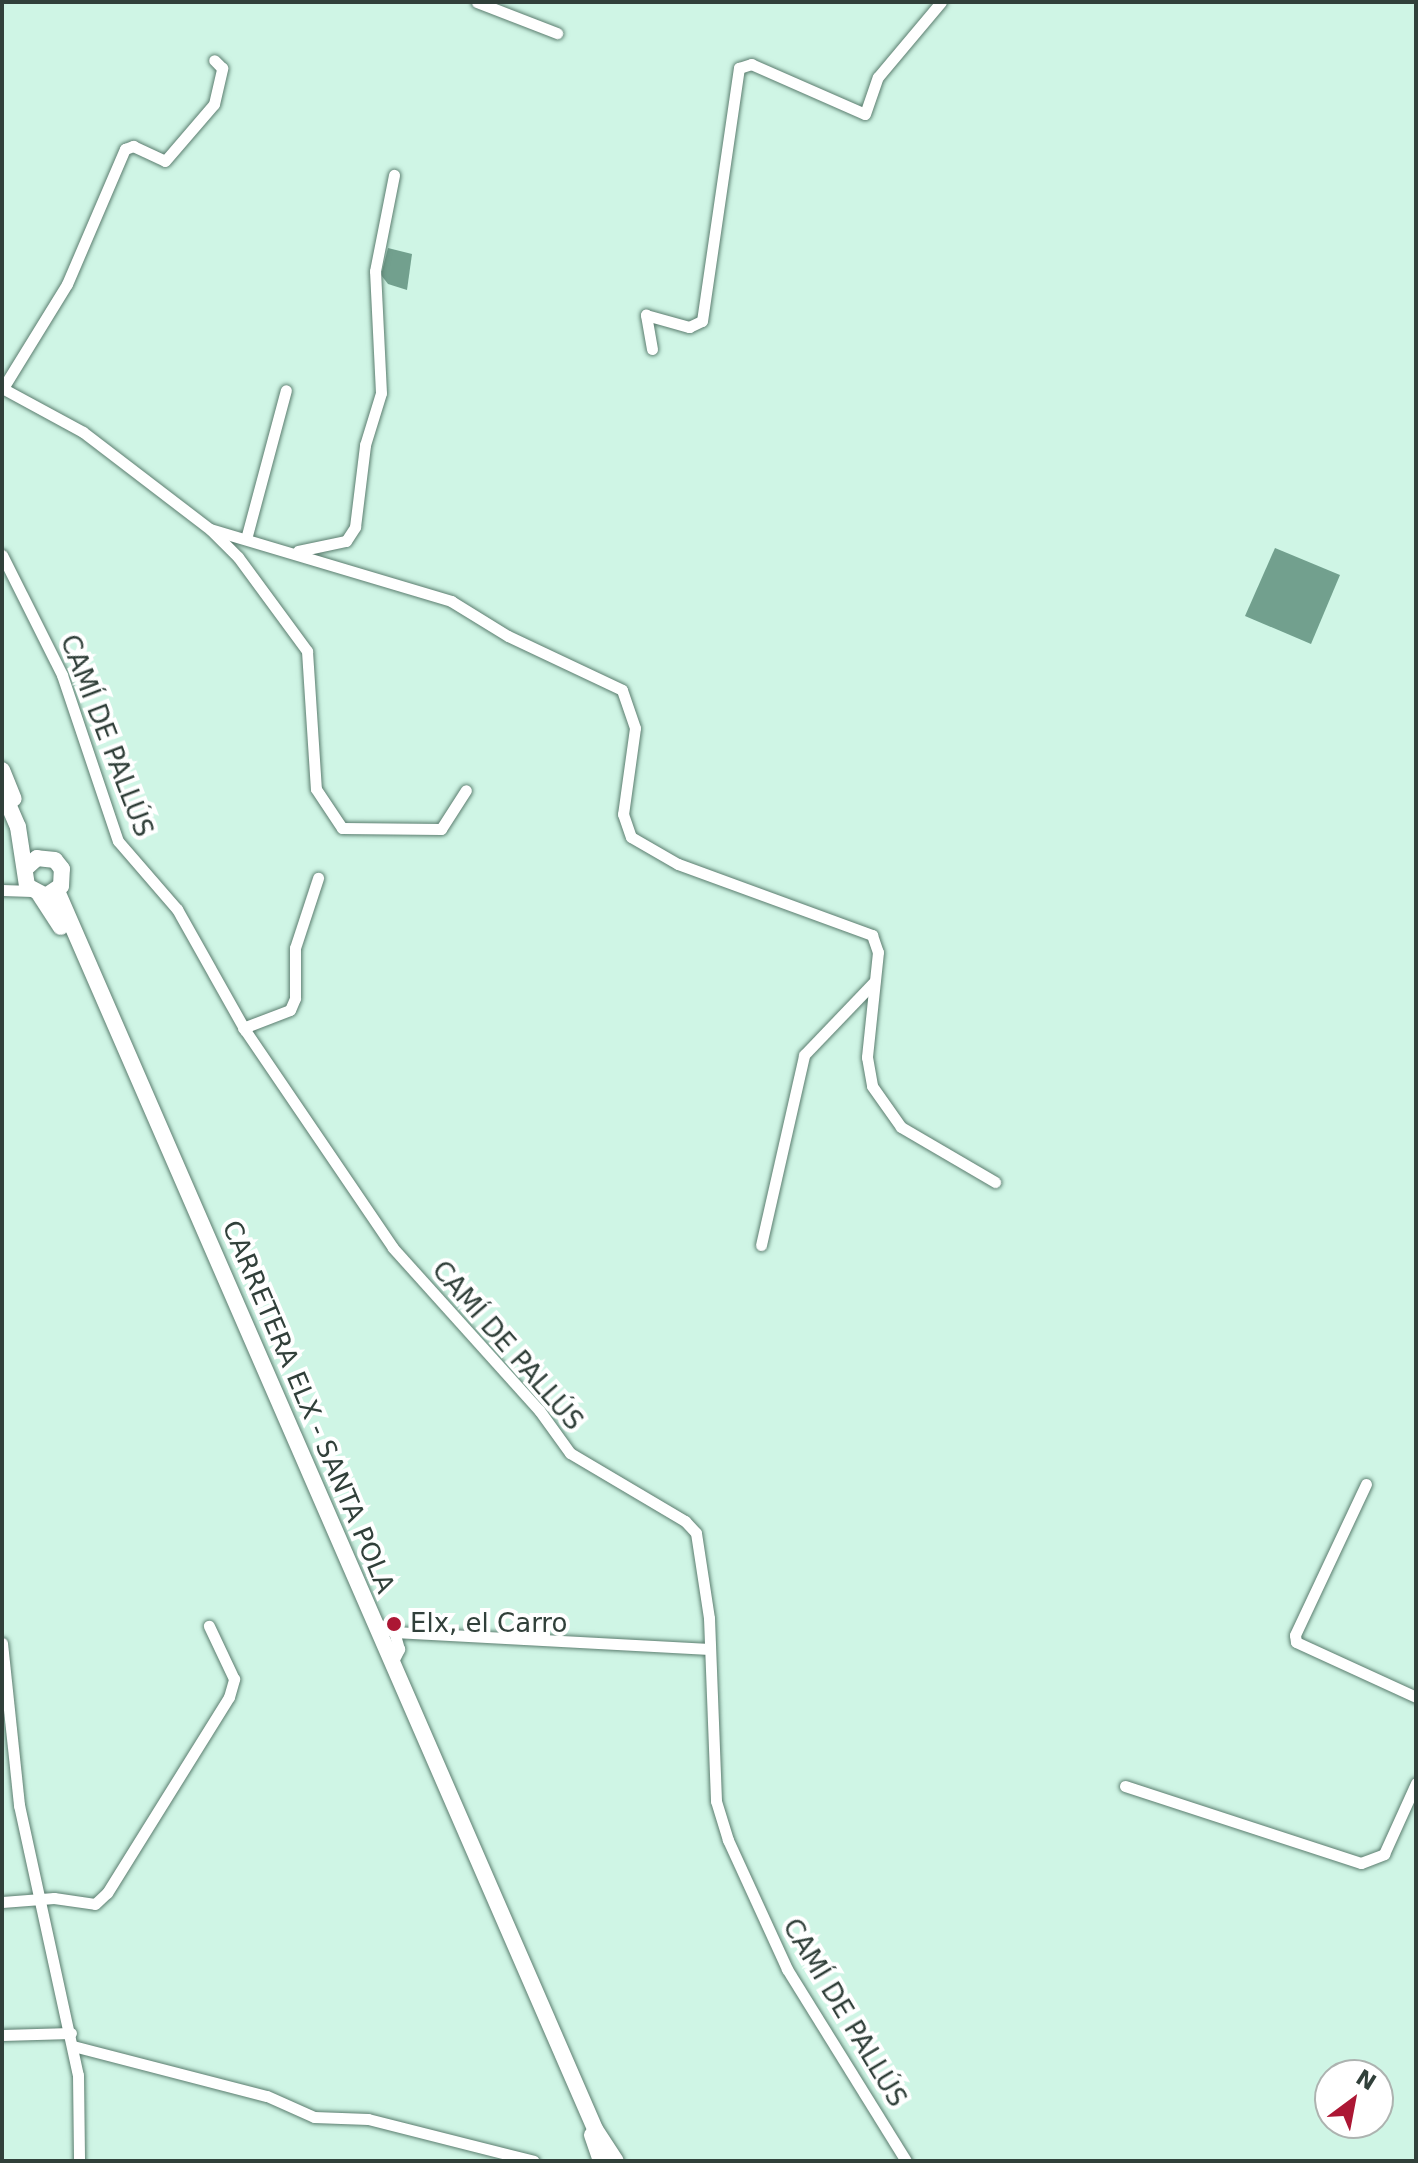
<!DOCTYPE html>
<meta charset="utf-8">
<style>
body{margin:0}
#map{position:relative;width:1418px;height:2163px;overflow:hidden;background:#cff5e5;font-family:"DejaVu Sans",sans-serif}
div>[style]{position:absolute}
.water>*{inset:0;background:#72a08e}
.roads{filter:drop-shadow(0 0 2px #5b7d6f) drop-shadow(0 0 2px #5b7d6f)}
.minor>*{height:11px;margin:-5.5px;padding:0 5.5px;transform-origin:5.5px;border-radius:5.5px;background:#fff}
.secondary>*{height:16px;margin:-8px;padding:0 8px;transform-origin:8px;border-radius:8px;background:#fff}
.dots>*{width:22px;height:22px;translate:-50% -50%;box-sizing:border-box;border:4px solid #fff;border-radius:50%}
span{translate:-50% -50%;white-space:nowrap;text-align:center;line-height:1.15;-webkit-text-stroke:8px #fff;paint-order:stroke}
.street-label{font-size:26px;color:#31403a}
.poi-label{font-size:26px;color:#31403a}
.left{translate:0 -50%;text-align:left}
.frame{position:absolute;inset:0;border:4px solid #31403a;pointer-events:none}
.north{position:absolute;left:1314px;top:2059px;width:80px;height:80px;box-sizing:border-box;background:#fff;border:2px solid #adb3b0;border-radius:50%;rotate:32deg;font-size:22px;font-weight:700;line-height:32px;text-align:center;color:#31403a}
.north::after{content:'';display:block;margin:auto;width:28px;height:36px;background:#ac1734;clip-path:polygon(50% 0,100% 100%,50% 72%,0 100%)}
</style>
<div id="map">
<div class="water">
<i style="clip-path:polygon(388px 248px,412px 254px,407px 290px,388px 284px,381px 275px)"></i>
<i style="clip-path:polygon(1275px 548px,1340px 575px,1311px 644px,1245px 616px)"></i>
</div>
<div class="roads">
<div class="minor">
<i style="left:477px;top:2px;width:86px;rotate:21.2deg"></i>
<i style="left:652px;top:349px;width:35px;rotate:-100deg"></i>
<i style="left:646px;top:315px;width:45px;rotate:15.6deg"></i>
<i style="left:689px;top:327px;width:14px;rotate:-25deg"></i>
<i style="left:702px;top:321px;width:256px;rotate:-81.7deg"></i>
<i style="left:739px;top:68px;width:13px;rotate:-18deg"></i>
<i style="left:751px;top:64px;width:124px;rotate:23.7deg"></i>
<i style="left:865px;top:114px;width:39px;rotate:-71deg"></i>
<i style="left:878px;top:77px;width:98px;rotate:-50deg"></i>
<i style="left:2px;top:388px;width:92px;rotate:28.5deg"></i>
<i style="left:83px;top:432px;width:160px;rotate:37.4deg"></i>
<i style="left:210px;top:529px;width:252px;rotate:16.6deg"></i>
<i style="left:451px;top:601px;width:67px;rotate:31.6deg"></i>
<i style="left:508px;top:636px;width:126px;rotate:25.3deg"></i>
<i style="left:622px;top:690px;width:40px;rotate:71.1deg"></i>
<i style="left:635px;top:728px;width:87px;rotate:97.9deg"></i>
<i style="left:623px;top:814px;width:24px;rotate:71deg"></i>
<i style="left:631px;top:837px;width:54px;rotate:29.9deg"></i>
<i style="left:678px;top:864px;width:207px;rotate:20.1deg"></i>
<i style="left:872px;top:935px;width:18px;rotate:71deg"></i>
<i style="left:878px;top:952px;width:106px;rotate:96deg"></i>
<i style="left:867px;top:1057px;width:29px;rotate:80deg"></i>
<i style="left:872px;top:1086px;width:50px;rotate:54.7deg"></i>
<i style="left:901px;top:1127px;width:109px;rotate:30.3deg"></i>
<i style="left:3px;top:388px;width:122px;rotate:-58.4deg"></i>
<i style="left:67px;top:284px;width:147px;rotate:-66.8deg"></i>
<i style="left:125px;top:149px;width:9px;rotate:-21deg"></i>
<i style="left:133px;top:146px;width:35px;rotate:25deg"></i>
<i style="left:165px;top:161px;width:75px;rotate:-49.3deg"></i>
<i style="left:214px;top:104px;width:37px;rotate:-77deg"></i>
<i style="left:222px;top:68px;width:11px;rotate:-135deg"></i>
<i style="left:211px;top:530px;width:38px;rotate:45deg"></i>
<i style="left:238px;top:557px;width:117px;rotate:53.7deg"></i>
<i style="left:307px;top:651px;width:138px;rotate:86.3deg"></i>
<i style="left:316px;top:789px;width:47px;rotate:56.3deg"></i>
<i style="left:342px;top:828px;width:99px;rotate:0.6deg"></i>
<i style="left:441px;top:829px;width:46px;rotate:-57.3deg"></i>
<i style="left:246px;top:539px;width:154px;rotate:-75deg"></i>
<i style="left:298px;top:551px;width:49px;rotate:-11.8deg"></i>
<i style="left:346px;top:541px;width:17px;rotate:-57deg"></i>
<i style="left:355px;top:527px;width:83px;rotate:-83deg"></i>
<i style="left:365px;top:445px;width:54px;rotate:-72.9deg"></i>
<i style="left:381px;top:393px;width:122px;rotate:-92.8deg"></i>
<i style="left:375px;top:271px;width:98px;rotate:-78.8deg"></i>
<i style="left:2px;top:555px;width:134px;rotate:63.4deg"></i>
<i style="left:62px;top:675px;width:175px;rotate:71.4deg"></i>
<i style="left:118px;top:841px;width:90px;rotate:49.1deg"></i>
<i style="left:177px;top:909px;width:139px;rotate:60.7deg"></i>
<i style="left:245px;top:1030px;width:263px;rotate:55.8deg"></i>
<i style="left:393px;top:1248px;width:218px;rotate:48deg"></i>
<i style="left:539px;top:1410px;width:53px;rotate:54.2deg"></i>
<i style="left:570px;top:1453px;width:134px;rotate:30.6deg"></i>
<i style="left:685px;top:1521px;width:16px;rotate:47deg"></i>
<i style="left:696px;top:1533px;width:86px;rotate:81.3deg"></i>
<i style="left:709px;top:1618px;width:183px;rotate:87.8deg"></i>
<i style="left:716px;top:1801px;width:41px;rotate:72.9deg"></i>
<i style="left:728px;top:1840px;width:142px;rotate:65.4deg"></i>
<i style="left:787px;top:1969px;width:226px;rotate:58.2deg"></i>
<i style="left:2px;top:890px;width:30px;rotate:2deg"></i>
<i style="left:243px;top:1028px;width:50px;rotate:-21deg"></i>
<i style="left:290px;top:1010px;width:13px;rotate:-67deg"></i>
<i style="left:295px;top:998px;width:50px;rotate:-90deg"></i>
<i style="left:295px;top:948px;width:74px;rotate:-71.8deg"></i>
<i style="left:761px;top:1245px;width:195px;rotate:-77.2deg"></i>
<i style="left:804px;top:1055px;width:101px;rotate:-46.2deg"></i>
<i style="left:1366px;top:1484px;width:167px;rotate:115.2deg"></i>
<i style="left:1295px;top:1635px;width:7px;rotate:82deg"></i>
<i style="left:1296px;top:1642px;width:132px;rotate:24.6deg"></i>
<i style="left:375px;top:1623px;width:21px;rotate:25deg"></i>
<i style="left:394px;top:1632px;width:316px;rotate:3.1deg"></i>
<i style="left:2px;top:1643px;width:163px;rotate:84deg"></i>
<i style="left:19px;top:1805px;width:276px;rotate:77.7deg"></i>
<i style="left:78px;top:2075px;width:86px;rotate:89.3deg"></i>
<i style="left:392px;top:1663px;width:16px;rotate:-63deg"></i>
<i style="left:399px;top:1649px;width:18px;rotate:-106deg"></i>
<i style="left:1125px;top:1786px;width:248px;rotate:18.1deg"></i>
<i style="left:1361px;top:1863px;width:25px;rotate:-21deg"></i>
<i style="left:1384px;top:1854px;width:78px;rotate:-65.7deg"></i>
<i style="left:2px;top:1902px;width:52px;rotate:-4.4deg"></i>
<i style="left:54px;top:1898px;width:41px;rotate:8.3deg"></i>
<i style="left:95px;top:1904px;width:16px;rotate:-43deg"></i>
<i style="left:107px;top:1893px;width:231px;rotate:-58.1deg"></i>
<i style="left:229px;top:1697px;width:19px;rotate:-74deg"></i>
<i style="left:234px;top:1679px;width:59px;rotate:-115.3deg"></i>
<i style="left:2px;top:2035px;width:69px;rotate:-1.7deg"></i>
<i style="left:73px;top:2046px;width:200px;rotate:14.5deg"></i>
<i style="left:267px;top:2096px;width:51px;rotate:24.1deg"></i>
<i style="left:314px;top:2117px;width:54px;rotate:2.1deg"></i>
<i style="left:368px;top:2119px;width:171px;rotate:14.2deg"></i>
</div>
<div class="secondary">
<i style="left:2px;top:770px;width:31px;rotate:68deg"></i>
<i style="left:2px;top:790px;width:40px;rotate:66.6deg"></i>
<i style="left:18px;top:827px;width:60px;rotate:81.3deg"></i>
<i style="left:27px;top:886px;width:21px;rotate:28deg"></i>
<i style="left:46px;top:896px;width:18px;rotate:-34deg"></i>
<i style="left:61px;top:886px;width:17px;rotate:-87deg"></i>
<i style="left:62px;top:869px;width:11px;rotate:-128deg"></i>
<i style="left:55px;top:860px;width:18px;rotate:-174deg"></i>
<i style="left:37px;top:858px;width:13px;rotate:138deg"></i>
<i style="left:57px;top:891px;width:1350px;rotate:66.51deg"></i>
<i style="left:595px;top:2129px;width:38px;rotate:57deg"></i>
<i style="left:40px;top:895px;width:38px;rotate:57deg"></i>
<i style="left:592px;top:2135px;width:28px;rotate:71deg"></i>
</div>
</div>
<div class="dots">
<i style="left:394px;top:1624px;background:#ac1734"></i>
</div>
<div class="street-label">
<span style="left:106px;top:736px;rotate:69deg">CAMÍ DE PALLÚS</span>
<span style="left:507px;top:1346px;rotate:49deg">CAMÍ DE PALLÚS</span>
<span style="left:308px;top:1407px;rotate:67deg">CARRETERA ELX - SANTA POLA</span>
<span style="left:844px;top:2013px;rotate:59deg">CAMÍ DE PALLÚS</span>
</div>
<div class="poi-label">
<span class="left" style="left:410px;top:1624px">Elx, el Carro</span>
</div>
<div class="frame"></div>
<div class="north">N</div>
</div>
